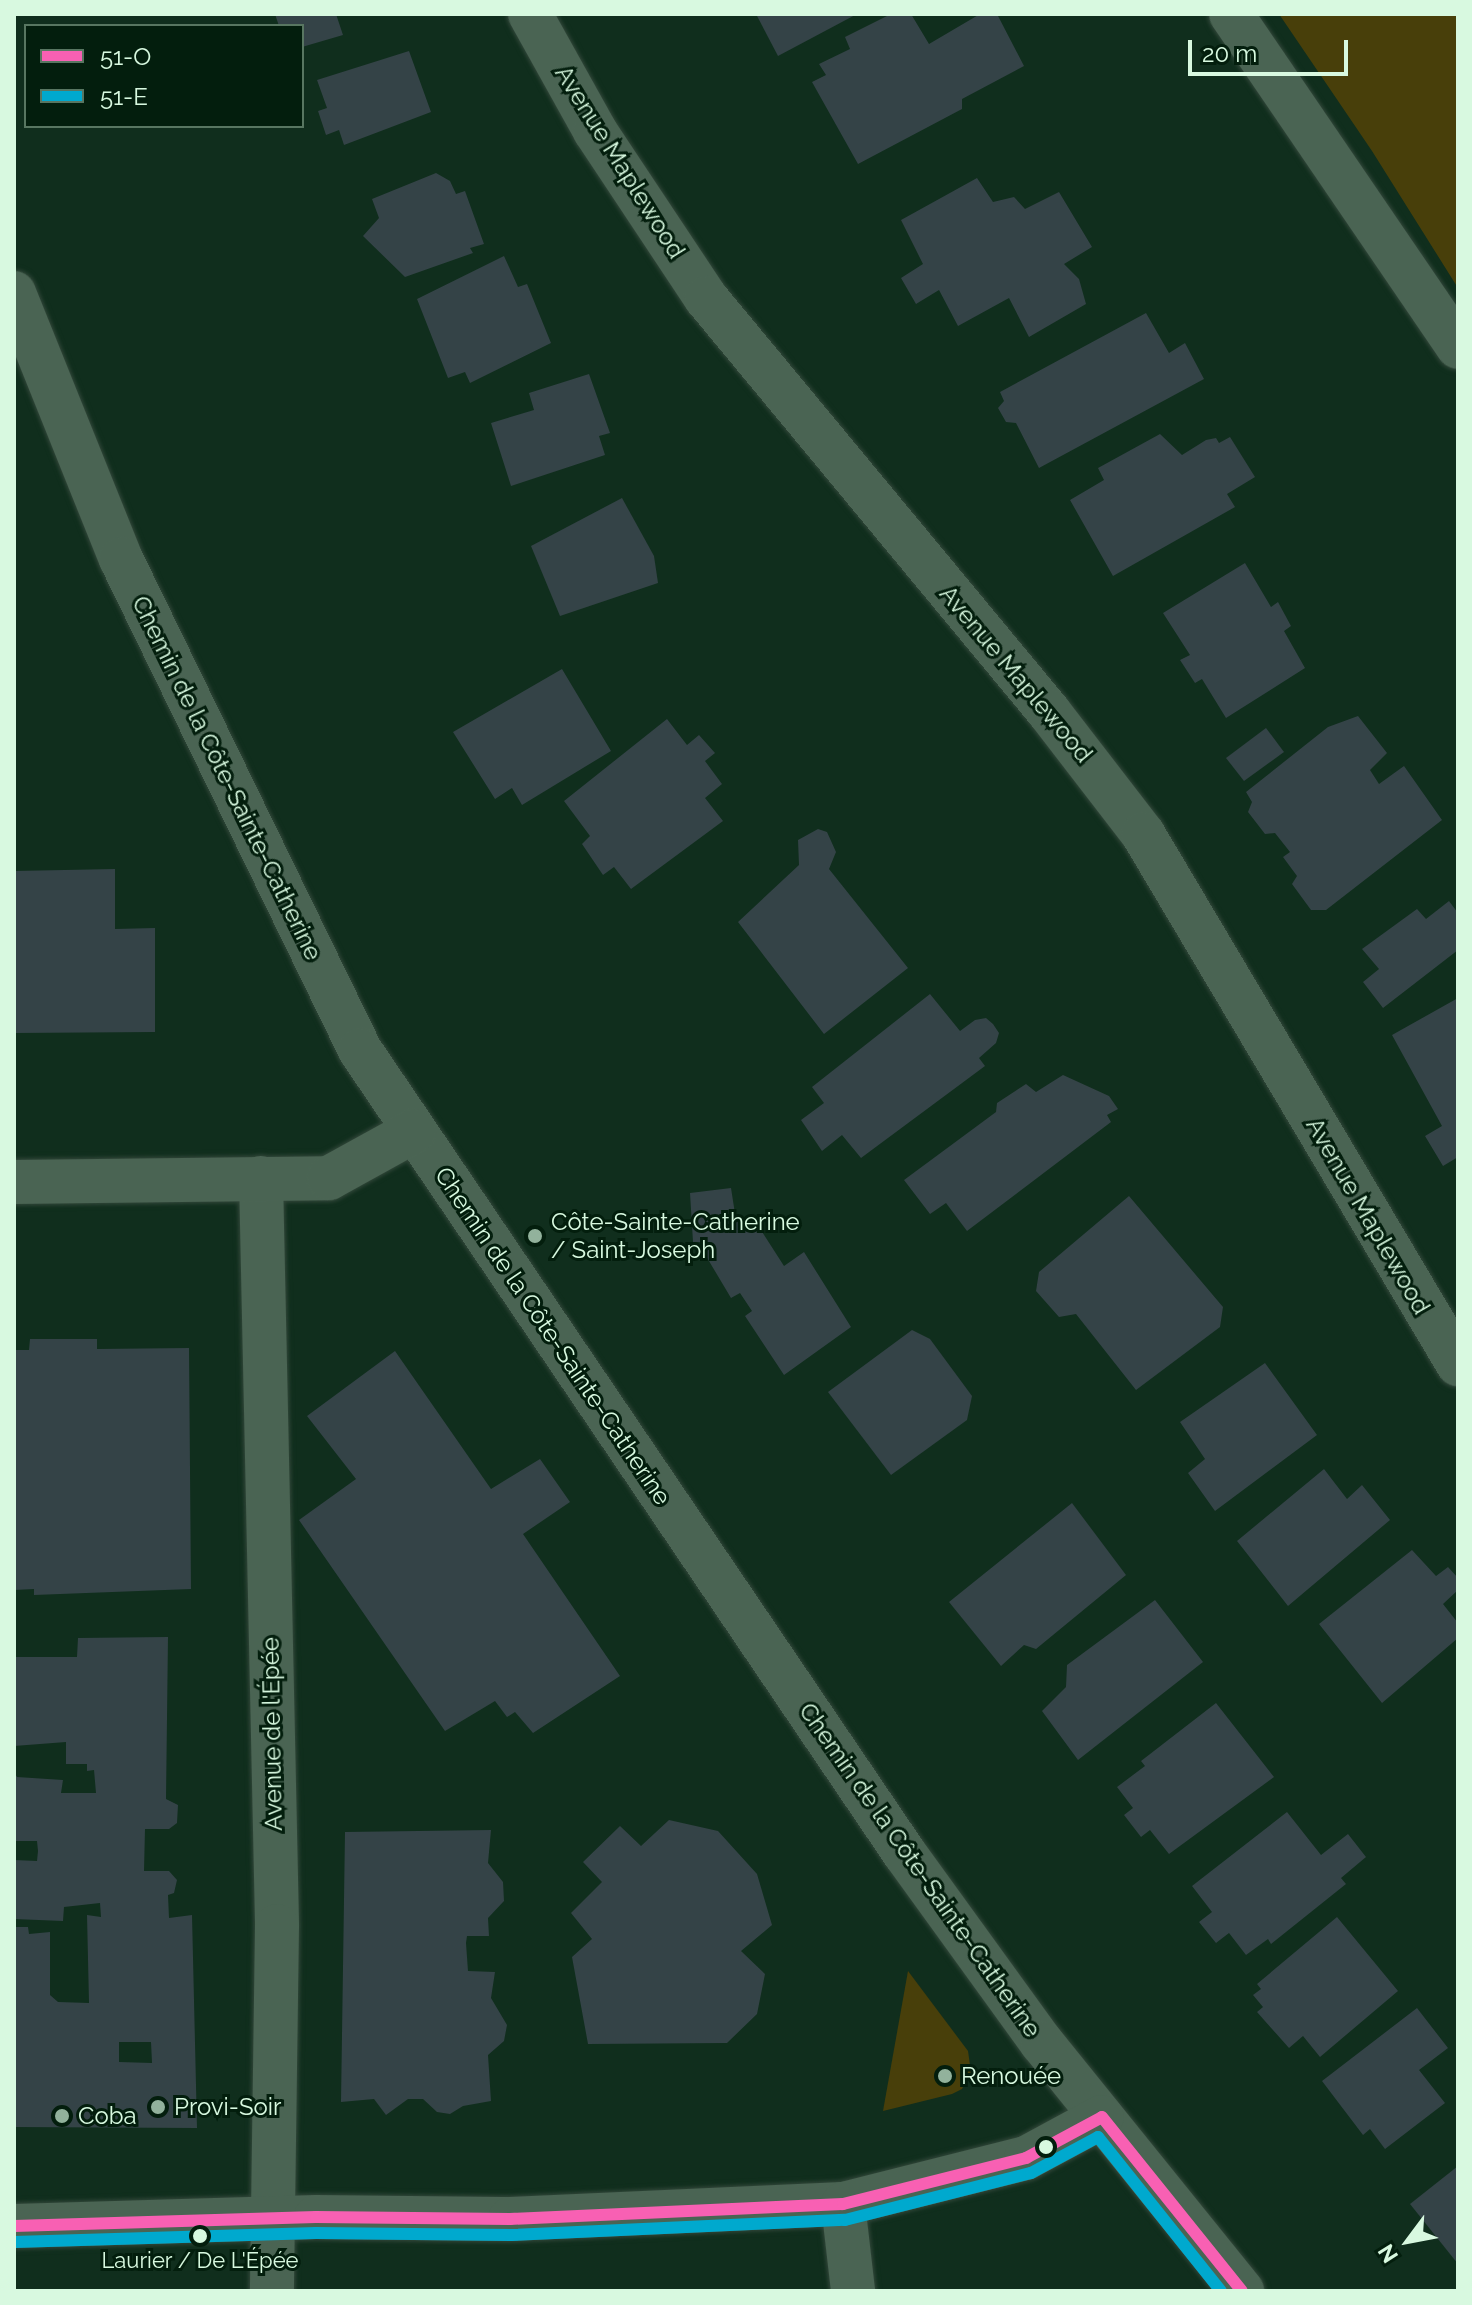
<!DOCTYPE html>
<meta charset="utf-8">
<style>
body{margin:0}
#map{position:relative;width:1472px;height:2305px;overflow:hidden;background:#102e1d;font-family:Raleway,sans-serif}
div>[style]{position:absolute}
.green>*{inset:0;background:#483f0a}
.building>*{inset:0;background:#344347}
.roads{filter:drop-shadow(0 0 2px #32473a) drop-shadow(0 0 2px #32473a)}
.street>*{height:44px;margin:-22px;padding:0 22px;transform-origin:22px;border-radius:22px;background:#4a6453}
.secondary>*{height:44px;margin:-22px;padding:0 22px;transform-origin:22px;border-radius:22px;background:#4a6453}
.bus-1>*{height:12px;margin:-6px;padding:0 6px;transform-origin:6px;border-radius:6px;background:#f860b3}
.bus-2>*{height:12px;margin:-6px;padding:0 6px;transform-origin:6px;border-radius:6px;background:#00a9ce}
.dots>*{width:22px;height:22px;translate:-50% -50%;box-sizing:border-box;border:4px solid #031e0d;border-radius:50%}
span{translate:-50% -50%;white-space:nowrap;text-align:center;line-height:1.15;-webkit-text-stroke:6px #031e0d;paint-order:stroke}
.bus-label{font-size:22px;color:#d8f9e0}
.street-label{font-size:24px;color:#d8f9e0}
.poi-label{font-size:24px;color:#d8f9e0}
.left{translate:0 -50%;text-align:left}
.frame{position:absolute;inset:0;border:16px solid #d8f9e0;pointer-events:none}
.legend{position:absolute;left:24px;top:24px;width:280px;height:104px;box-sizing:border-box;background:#031e0d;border:2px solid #587661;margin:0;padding:10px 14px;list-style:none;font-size:24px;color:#d8f9e0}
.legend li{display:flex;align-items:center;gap:16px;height:40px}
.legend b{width:40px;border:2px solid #587661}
.north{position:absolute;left:1368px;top:2201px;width:80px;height:80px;-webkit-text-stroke:6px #031e0d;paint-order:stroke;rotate:238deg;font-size:22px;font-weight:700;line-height:32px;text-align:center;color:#d8f9e0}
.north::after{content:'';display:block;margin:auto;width:28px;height:36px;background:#d8f9e0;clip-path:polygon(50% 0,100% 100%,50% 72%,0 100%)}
.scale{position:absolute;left:1188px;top:40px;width:160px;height:36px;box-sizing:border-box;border:4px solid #d8f9e0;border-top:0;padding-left:10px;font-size:24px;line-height:28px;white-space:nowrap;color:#d8f9e0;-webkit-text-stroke:6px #031e0d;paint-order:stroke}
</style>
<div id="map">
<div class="green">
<i style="clip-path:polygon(1279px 14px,1458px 14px,1458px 288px,1372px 151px)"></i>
<i style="clip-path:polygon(908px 1971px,968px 2051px,971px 2072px,962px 2089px,952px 2094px,883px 2111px)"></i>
</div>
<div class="building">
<i style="clip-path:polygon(275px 14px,336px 14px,343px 35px,302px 47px,302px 26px,279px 26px)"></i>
<i style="clip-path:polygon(756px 14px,857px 14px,778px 56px)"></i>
<i style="clip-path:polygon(891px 14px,911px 14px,929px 44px,980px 14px,997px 14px,1024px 66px,962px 99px,962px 109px,858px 164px,812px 82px,826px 75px,819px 64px,850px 49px,845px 37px)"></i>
<i style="clip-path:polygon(409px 51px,431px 112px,344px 145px,339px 130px,326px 135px,318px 111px,327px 108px,317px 80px)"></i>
<i style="clip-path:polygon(436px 173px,450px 181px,456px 194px,465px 191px,484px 244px,470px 248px,473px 253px,405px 277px,363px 236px,379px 218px,372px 199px)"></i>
<i style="clip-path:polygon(977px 178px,993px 202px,1014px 197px,1025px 209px,1059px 192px,1092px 247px,1064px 264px,1079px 279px,1086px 304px,1029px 337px,1009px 298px,958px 326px,939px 290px,916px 304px,901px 278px,923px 264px,901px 220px)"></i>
<i style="clip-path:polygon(504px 256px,518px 287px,527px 284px,551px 343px,470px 383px,465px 372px,448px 378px,417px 299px)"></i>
<i style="clip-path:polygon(1146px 313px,1169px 353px,1185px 343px,1204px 379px,1039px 468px,1016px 423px,1006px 422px,998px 408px,1004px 401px,1000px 392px)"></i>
<i style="clip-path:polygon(589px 374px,610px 433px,599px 436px,605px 455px,511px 486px,491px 423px,534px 410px,529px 393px)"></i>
<i style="clip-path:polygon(1160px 434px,1182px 455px,1206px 440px,1216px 438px,1219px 443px,1230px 437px,1255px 477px,1227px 494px,1235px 507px,1113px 576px,1070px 500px,1104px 480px,1098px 468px)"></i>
<i style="clip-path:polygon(622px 498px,654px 556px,658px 583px,560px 616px,531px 546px)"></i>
<i style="clip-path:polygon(1245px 563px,1271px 607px,1278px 602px,1291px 626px,1284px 631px,1305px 668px,1226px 718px,1202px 679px,1195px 683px,1180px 660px,1190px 655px,1163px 613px)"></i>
<i style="clip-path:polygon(562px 669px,611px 751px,522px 805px,512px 788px,495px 799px,453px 732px)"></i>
<i style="clip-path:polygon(1358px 716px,1387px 753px,1370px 770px,1379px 784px,1404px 766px,1442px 820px,1326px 910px,1311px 910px,1292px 884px,1297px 876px,1283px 857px,1290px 852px,1275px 833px,1265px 834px,1248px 812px,1252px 802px,1246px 792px,1328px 727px)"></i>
<i style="clip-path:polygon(667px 719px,687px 745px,699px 735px,715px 753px,705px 761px,722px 784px,705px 798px,723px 821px,631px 889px,614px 867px,603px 875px,582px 844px,590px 836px,564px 801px)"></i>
<i style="clip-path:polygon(1266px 728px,1284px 752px,1244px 781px,1226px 758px)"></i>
<i style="clip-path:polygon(818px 829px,827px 832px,836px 852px,829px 869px,908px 968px,824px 1034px,738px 922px,799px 865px,798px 840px)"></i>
<i style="clip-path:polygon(115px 869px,115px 929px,155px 928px,155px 1032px,14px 1033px,14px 871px)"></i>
<i style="clip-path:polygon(1449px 901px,1458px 913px,1458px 950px,1383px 1008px,1363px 982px,1379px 969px,1362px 949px,1417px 909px,1426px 919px)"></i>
<i style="clip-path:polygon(930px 994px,960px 1031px,975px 1020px,986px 1018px,993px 1024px,999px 1033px,996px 1043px,979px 1058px,985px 1066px,861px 1158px,842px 1135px,822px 1151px,801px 1120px,824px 1103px,812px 1087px)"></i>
<i style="clip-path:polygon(1458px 998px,1458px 1157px,1443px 1166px,1425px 1136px,1442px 1126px,1392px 1035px)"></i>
<i style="clip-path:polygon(1063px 1075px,1109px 1096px,1118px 1109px,1107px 1115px,1111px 1122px,967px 1231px,946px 1203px,930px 1214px,904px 1180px,996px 1112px,997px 1103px,1026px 1084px,1036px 1092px)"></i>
<i style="clip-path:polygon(731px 1188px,736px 1220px,752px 1216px,784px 1266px,804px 1252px,851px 1327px,784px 1375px,745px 1316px,752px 1311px,740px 1293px,731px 1298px,703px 1251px,712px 1242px,693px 1242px,690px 1193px)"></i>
<i style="clip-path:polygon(1129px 1196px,1223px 1307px,1220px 1327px,1136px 1390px,1076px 1314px,1059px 1317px,1036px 1291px,1039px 1272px)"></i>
<i style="clip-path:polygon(912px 1330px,930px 1339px,972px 1396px,967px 1420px,891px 1475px,828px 1392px)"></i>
<i style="clip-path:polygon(30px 1339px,97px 1339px,97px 1349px,189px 1348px,191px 1589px,34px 1595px,34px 1589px,14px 1590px,14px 1350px,29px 1350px)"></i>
<i style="clip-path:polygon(395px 1351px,491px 1489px,540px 1459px,570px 1502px,523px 1534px,620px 1676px,533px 1733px,515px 1712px,507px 1717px,495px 1701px,445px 1731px,299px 1520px,356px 1479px,307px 1416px)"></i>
<i style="clip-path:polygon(1265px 1363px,1317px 1435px,1215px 1511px,1188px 1473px,1205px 1459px,1180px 1422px)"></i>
<i style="clip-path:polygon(1324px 1469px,1347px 1499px,1362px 1485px,1390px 1520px,1288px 1606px,1237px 1541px)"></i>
<i style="clip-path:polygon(1072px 1503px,1126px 1575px,1036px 1649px,1024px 1645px,1001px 1666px,949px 1602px)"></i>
<i style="clip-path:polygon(1412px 1550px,1436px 1576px,1448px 1567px,1458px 1578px,1458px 1590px,1443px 1604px,1458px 1623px,1458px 1638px,1382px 1703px,1319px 1624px)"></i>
<i style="clip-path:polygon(1155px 1600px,1203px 1662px,1078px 1760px,1042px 1711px,1066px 1687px,1067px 1665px)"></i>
<i style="clip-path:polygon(evenodd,168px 1637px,166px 1799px,178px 1805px,177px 1823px,169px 1829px,145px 1829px,144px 1871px,169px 1871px,177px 1880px,174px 1893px,168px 1895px,169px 1918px,192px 1915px,197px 2128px,14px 2127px,14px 1927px,28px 1927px,29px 1934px,50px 1932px,50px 1995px,58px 2002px,89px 2003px,87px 1915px,101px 1917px,100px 1903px,64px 1907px,63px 1921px,14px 1919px,14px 1860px,37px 1861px,38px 1851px,37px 1841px,14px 1841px,14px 1772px,17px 1777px,63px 1780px,61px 1793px,96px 1793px,94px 1770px,87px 1771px,87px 1764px,66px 1764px,66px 1742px,14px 1746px,16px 1657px,77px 1657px,78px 1638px,168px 1637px,119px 2042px,151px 2042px,152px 2063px,119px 2062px,119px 2042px)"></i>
<i style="clip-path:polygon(1216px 1703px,1274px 1777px,1169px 1854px,1150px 1830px,1141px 1837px,1124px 1815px,1133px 1808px,1117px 1787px,1145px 1766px,1141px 1761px)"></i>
<i style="clip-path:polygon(1287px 1812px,1321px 1855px,1348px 1834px,1366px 1857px,1341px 1878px,1346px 1884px,1271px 1944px,1268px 1939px,1246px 1955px,1229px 1933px,1216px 1943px,1199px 1922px,1212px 1912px,1192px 1886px)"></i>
<i style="clip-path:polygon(669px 1820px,718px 1831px,757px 1874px,772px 1925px,741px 1951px,765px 1974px,757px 2014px,727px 2043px,588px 2044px,572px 1957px,592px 1939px,571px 1913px,602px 1882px,583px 1862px,620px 1826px,641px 1846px)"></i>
<i style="clip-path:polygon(491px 1830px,488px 1863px,503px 1882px,504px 1901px,488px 1918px,489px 1936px,467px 1936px,466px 1943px,468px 1971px,495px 1972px,491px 1998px,507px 2025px,504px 2041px,488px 2055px,491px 2101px,463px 2106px,450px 2114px,437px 2112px,423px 2099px,408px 2099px,386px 2115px,374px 2099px,341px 2102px,345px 1832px)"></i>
<i style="clip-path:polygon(1337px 1917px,1398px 1991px,1320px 2057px,1303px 2036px,1289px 2048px,1257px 2012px,1263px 2007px,1253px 1995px,1261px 1989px,1257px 1984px)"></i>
<i style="clip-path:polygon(1417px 2008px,1448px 2048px,1419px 2070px,1445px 2103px,1385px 2149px,1370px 2129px,1363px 2135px,1322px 2081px)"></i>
<i style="clip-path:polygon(1458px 2166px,1458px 2264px,1410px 2204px)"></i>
</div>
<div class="roads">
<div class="street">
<i style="left:530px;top:14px;width:134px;rotate:60.9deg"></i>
<i style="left:595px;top:131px;width:201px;rotate:56.4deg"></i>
<i style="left:706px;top:298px;width:538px;rotate:50.36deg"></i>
<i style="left:1049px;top:712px;width:154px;rotate:52.4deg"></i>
<i style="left:1143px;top:834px;width:617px;rotate:59.28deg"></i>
<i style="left:1231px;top:14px;width:403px;rotate:55.7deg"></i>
<i style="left:261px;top:1178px;width:748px;rotate:88.77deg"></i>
<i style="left:277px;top:1926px;width:365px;rotate:90.8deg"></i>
<i style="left:843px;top:2204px;width:88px;rotate:83.4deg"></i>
</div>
<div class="secondary">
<i style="left:14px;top:293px;width:287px;rotate:68.1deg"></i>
<i style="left:121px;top:559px;width:546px;rotate:64.04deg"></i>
<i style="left:360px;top:1050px;width:971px;rotate:55.87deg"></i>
<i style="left:905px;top:1854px;width:233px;rotate:54.1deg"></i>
<i style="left:1042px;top:2043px;width:319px;rotate:51.1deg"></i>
<i style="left:14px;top:1182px;width:315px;rotate:-0.7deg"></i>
<i style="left:329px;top:1178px;width:97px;rotate:-28.9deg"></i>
<i style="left:14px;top:2226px;width:302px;rotate:-1.7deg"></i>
<i style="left:316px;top:2217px;width:194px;rotate:0.6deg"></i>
<i style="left:510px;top:2219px;width:333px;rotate:-2.6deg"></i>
<i style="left:843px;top:2204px;width:189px;rotate:-14.1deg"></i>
<i style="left:1026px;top:2158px;width:86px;rotate:-28.3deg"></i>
</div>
</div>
<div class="bus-1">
<i style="left:14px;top:2226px;width:302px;rotate:-1.7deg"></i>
<i style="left:316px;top:2217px;width:194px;rotate:0.6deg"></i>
<i style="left:510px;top:2219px;width:333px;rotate:-2.6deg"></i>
<i style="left:843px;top:2204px;width:189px;rotate:-14.1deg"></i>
<i style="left:1026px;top:2158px;width:86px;rotate:-28.3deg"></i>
<i style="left:1102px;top:2117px;width:223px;rotate:51.2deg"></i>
</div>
<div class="bus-2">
<i style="left:14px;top:2242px;width:302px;rotate:-1.7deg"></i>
<i style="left:316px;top:2233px;width:195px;rotate:0.6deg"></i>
<i style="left:511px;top:2235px;width:334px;rotate:-2.6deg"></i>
<i style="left:845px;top:2220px;width:192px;rotate:-14.2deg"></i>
<i style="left:1031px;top:2173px;width:76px;rotate:-28.2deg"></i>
<i style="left:1098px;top:2137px;width:197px;rotate:51.4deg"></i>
</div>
<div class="dots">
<i style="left:535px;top:1236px;background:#92b29c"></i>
<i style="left:945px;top:2076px;background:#92b29c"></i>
<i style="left:158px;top:2107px;background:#92b29c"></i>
<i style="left:62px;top:2116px;background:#92b29c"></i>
<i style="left:1046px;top:2147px;background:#d8f9e0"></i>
<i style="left:200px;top:2236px;background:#d8f9e0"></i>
</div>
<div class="bus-label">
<span style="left:200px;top:2261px">Laurier / De L'Épée</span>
</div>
<div class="street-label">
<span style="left:620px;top:162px;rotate:58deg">Avenue Maplewood</span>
<span style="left:1016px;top:674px;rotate:50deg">Avenue Maplewood</span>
<span style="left:227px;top:778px;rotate:64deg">Chemin de la Côte-Sainte-Catherine</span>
<span style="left:1368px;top:1216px;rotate:60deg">Avenue Maplewood</span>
<span style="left:553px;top:1336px;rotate:56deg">Chemin de la Côte-Sainte-Catherine</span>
<span style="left:272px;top:1734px;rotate:-91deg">Avenue de l'Épée</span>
<span style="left:920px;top:1870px;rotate:55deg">Chemin de la Côte-Sainte-Catherine</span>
</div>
<div class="poi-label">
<span class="left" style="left:551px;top:1236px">Côte-Sainte-Catherine<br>/ Saint-Joseph</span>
<span class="left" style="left:961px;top:2076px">Renouée</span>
<span class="left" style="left:174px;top:2107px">Provi-Soir</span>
<span class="left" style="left:78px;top:2116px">Coba</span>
</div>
<div class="frame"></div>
<ul class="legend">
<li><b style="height:10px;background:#f860b3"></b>51-O</li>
<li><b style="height:10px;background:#00a9ce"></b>51-E</li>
</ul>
<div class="north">N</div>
<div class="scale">20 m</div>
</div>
